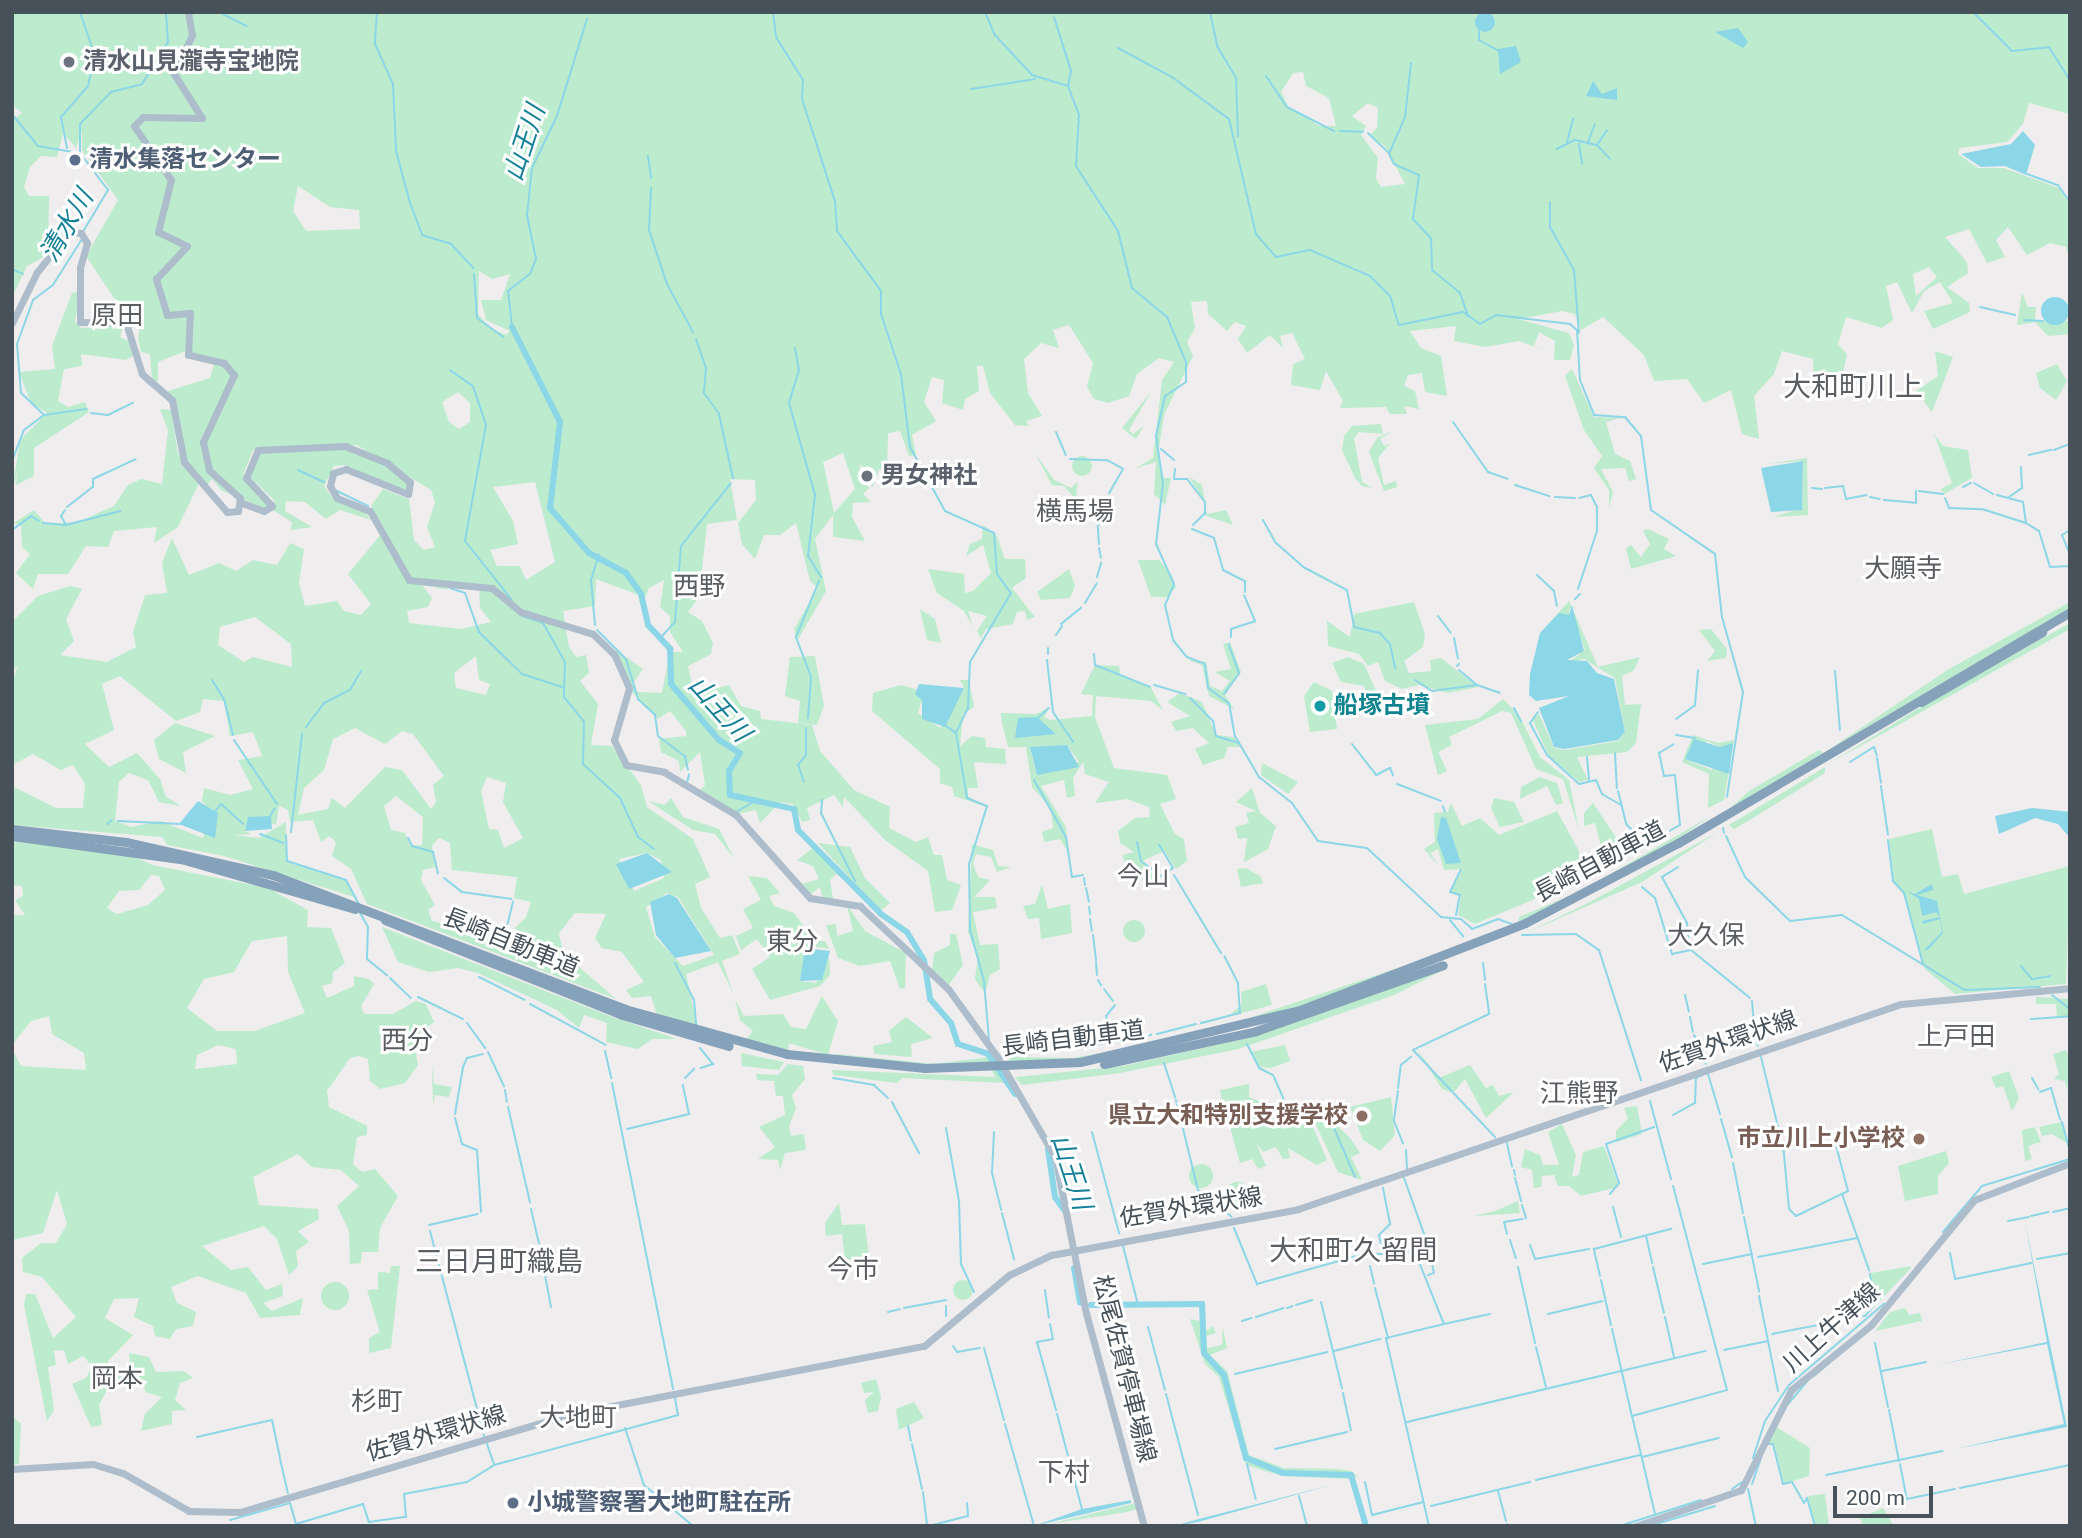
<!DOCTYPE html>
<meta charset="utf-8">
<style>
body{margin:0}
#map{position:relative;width:2082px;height:1538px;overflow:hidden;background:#efeded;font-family:Roboto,"Noto Sans JP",sans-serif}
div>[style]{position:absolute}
.green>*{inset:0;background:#bceccd}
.round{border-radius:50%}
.water>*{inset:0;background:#8bd6e7}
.stream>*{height:2px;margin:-1px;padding:0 1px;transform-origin:1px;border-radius:1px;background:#8bd6e7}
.river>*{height:6px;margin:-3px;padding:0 3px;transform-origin:3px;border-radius:3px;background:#8bd6e7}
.major>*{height:7px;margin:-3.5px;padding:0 3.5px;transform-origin:3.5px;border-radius:3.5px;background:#adbdcb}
.highway>*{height:9px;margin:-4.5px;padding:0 4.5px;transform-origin:4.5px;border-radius:4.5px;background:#86a1ba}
.dots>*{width:19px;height:19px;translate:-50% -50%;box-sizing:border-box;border:4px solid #fff;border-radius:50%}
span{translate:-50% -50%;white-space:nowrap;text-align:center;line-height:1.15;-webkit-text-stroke:6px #fff;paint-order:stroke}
.worship-label{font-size:24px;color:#5b616d;font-weight:700}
.left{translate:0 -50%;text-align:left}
.service-label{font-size:24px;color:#4e5e75;font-weight:700}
.culture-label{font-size:24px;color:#0d838f;font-weight:700}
.street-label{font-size:24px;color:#465159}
.education-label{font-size:24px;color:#785e54;font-weight:700}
.right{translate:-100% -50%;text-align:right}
.water-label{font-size:26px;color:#138098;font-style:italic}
.neighbourhood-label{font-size:26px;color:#5a5d61}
.quarter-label{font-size:28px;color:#5a5d61}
.frame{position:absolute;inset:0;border:14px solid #465159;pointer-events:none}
.scale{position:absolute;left:1833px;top:1486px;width:100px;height:32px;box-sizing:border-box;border:4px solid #465159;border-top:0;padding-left:9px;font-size:21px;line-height:24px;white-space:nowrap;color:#465159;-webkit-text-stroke:5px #fff;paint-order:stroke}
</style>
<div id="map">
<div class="green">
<i style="clip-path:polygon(evenodd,12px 12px,2070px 12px,2070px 114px,2029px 103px,2023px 124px,2007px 142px,1960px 148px,1958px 154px,1978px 168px,2004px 168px,2059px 188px,2070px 205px,2070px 261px,2066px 247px,2050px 243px,2027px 255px,2008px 227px,1996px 240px,2005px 257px,1987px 263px,1969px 229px,1945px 237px,1967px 262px,1968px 273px,1947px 287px,1969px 303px,1970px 312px,1933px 329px,1924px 311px,1953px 303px,1940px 282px,1924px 291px,1912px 313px,1897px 282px,1886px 286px,1893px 320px,1882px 328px,1846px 317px,1838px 344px,1847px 354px,1843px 373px,1825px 383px,1814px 380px,1813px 359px,1782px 351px,1774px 374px,1754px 396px,1759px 439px,1742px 434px,1731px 390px,1704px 403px,1687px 379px,1654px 381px,1644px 355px,1603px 317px,1581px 330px,1575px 314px,1562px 311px,1518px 319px,1569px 333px,1574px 345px,1570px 360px,1554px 360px,1555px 341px,1539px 332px,1534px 346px,1552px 353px,1519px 341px,1485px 347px,1454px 341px,1456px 326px,1410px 331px,1421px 348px,1441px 356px,1447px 396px,1425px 392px,1422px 373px,1408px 375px,1404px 386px,1415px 391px,1419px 409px,1404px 406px,1407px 414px,1390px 414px,1386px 407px,1340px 408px,1343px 401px,1326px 371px,1320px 390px,1291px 385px,1293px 364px,1305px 359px,1292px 333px,1280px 336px,1283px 348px,1270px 335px,1247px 353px,1238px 339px,1246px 326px,1235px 322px,1227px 331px,1208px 314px,1207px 301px,1191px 302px,1195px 328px,1187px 342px,1193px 356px,1164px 415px,1158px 454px,1163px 478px,1171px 478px,1165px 505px,1154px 494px,1156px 462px,1136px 468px,1153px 458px,1162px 380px,1174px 362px,1159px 358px,1137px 374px,1129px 396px,1108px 403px,1094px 399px,1087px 387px,1093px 363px,1069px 325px,1053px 330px,1059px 348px,1041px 343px,1024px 359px,1028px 393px,1042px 416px,1026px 421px,1029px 426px,1015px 425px,990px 393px,983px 366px,977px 366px,979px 391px,965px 399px,963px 410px,942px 403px,944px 380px,932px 377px,924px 402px,936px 421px,912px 435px,916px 455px,909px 456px,900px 431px,888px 433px,887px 473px,879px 469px,872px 488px,869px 470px,859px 465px,869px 488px,863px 494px,871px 502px,853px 503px,852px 517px,865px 541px,833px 537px,833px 515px,815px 539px,826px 591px,797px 641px,794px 629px,818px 588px,810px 581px,796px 523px,780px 535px,764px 535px,755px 559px,742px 544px,738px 523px,756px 500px,755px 480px,730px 479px,737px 520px,707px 524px,699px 597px,688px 612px,702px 621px,713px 643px,711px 654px,688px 666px,694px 694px,729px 685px,741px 706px,760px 711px,761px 719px,812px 725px,820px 751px,854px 790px,890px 807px,889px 828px,916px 842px,928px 837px,934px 855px,942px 855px,947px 880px,961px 885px,952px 910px,935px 912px,928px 871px,885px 840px,844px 797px,843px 807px,834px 795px,807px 808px,810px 820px,802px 822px,793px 804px,780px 802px,760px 823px,756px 810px,738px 814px,699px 791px,705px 785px,700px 752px,680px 772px,679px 761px,661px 752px,659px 739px,686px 736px,686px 731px,670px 711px,658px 719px,631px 691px,618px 657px,617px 651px,643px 669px,634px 682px,637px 692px,662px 693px,670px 652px,683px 652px,670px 632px,670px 616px,660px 607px,664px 580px,649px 588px,642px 605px,639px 595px,596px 579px,595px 606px,563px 611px,569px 647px,576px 657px,586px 655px,589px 673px,580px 681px,598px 704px,591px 745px,612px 746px,641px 785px,647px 807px,693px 839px,710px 877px,695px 884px,701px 908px,720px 938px,732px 935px,740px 954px,722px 961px,733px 993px,718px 962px,686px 974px,697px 1025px,657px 1015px,651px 996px,632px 998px,626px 990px,644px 982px,622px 952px,602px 948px,595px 938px,606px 914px,575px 913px,559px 933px,563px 953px,616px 999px,367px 904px,351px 869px,332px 856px,336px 842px,329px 836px,321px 842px,313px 820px,290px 822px,288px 810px,279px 806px,276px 825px,258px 818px,245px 831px,251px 834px,234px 835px,259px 838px,286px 822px,286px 862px,345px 880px,357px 898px,224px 856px,167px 845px,162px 837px,12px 825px,12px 786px,56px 808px,83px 808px,85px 784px,73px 765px,61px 770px,33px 754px,12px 765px,12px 682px,18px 665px,12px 672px,12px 622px,38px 596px,70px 586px,82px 589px,66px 619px,74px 641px,60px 655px,107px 662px,136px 647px,133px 632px,145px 595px,167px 593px,162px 563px,172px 538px,189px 575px,219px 563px,236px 571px,253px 560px,277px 565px,290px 543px,304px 549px,299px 583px,305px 606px,337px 601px,344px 611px,361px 615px,371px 604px,348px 574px,382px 533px,371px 506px,383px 489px,409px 499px,414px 540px,424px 550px,435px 547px,427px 527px,435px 502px,431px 490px,357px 445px,253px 450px,243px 475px,263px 494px,269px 507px,264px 509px,221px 490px,212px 479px,207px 485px,186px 462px,168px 391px,210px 378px,214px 364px,188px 350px,158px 362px,158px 382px,152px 379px,150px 354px,141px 352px,138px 339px,141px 319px,114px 298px,86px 256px,118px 200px,82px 150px,82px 131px,76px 148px,63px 133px,57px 157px,41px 156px,30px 167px,24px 187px,29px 196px,49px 196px,48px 255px,27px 266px,12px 297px,12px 121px,22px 113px,12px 105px,12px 12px,1303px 72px,1306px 86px,1329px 98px,1336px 126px,1320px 126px,1288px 106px,1281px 92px,1293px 73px,1303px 72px,12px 12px,1368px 103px,1378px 108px,1377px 128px,1369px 136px,1385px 146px,1405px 184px,1381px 187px,1376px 178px,1378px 158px,1361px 135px,1366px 126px,1352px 116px,1368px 103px,12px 12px,298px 186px,330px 207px,359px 210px,360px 229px,306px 231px,293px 211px,298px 186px,12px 12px,1929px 267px,1937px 277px,1916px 296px,1913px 274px,1929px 267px,12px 12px,479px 271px,492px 279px,510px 274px,501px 300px,481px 300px,486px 320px,510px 331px,506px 335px,489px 327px,478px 314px,479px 271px,12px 12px,458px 392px,470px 403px,470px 422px,459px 429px,449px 422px,442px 402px,458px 392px,12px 12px,843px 453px,855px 489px,834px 513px,823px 462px,843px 453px,12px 12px,535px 482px,555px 562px,526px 580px,520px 566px,497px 566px,490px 550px,518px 544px,513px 521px,493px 487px,535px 482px,12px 12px,461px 584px,479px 586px,480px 608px,491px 622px,461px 629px,409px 623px,407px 611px,428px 607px,432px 598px,422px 585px,444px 589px,461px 584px,12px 12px,255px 617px,291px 644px,292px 667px,253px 657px,244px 662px,218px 645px,220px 627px,255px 617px,12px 12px,476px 656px,479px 680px,490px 684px,486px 695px,456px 688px,454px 673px,476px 656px,12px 12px,120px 676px,176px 721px,200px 712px,203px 699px,224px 701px,230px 736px,253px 732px,262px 756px,238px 760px,253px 789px,230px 795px,204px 788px,202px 801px,210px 810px,203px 838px,160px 821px,132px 827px,115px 821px,119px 782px,129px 773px,148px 780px,159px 802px,181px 806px,166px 797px,160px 779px,137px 753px,109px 767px,85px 744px,114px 730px,102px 684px,120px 676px,12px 12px,355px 728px,385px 744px,402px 731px,413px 734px,444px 776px,433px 785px,436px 802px,431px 809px,402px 770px,385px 767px,345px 808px,332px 798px,328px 809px,298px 815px,304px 788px,324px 770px,333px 739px,355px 728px,12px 12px,487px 777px,506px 783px,503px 802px,523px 838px,504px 848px,498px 830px,489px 829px,481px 791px,487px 777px,12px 12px,396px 796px,423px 817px,422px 845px,410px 846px,405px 833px,391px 830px,384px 806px,396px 796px,12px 12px,439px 838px,450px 843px,452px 870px,517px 877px,514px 898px,531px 902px,526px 917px,499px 944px,491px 934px,432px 921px,428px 910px,435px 905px,421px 880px,423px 870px,435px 867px,432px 846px,439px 838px,12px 12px,647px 853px,661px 860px,664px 878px,634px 891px,619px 859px,647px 853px,12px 12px,667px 893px,678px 897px,714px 955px,683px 966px,655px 937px,646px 907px,667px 893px)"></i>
<i style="clip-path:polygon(80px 291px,75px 321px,81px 328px,123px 326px,120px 337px,135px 344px,136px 354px,126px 360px,81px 354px,82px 366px,64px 369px,58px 401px,68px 407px,85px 402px,89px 412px,34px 448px,34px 476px,16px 485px,18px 469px,12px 492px,20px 440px,47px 413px,31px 403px,19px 372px,55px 369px,52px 346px,72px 293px)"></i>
<i style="clip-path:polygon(2022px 292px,2028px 307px,2036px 307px,2035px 322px,2070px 321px,2070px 334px,2048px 336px,2035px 322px,2017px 325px)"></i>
<i style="clip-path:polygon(1935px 351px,1953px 357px,1932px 412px,1916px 391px,1938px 376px)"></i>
<i style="clip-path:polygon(2057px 364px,2067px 381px,2056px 400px,2040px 388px,2036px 373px)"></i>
<i style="clip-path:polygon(1572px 369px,1594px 417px,1621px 418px,1606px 422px,1615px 454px,1630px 461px,1636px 479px,1629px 481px,1625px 468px,1601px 469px,1613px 492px,1609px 508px,1609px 490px,1594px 468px,1602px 456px,1584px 430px,1565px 376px)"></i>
<i style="clip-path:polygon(1151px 392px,1129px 430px,1133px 434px,1144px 426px,1136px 439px,1122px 428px)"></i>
<i style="clip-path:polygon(160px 409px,171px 410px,178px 454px,199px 483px,178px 527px,154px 543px,157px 527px,114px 531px,108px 547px,86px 546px,68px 574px,38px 574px,33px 589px,16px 573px,30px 554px,22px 547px,21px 526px,14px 523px,34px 510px,46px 524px,78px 522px,114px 506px,128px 485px,141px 479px,162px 484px,168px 430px)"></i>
<i style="clip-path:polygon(1381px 424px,1383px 434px,1359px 432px,1354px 438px,1362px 482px,1373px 488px,1362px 486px,1355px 478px,1342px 450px,1344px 436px,1352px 426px)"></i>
<i style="clip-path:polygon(1392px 431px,1380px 439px,1384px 446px,1390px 443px,1378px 458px,1384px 485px,1396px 481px,1397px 487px,1384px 491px,1369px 452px,1377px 438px)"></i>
<i style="clip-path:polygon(1934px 434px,1943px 446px,1968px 450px,1972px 478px,1944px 494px,1941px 489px,1952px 483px)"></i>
<i style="clip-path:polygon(343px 449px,383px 463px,409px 485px,404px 492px,345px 465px,334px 466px,324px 486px,335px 501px,360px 507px,371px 520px,340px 510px,326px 519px,305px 502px,286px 501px,285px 511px,312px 527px,291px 530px,292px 522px,273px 510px,274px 500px,248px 475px,258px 454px)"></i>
<i style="clip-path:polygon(1035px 453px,1054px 480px,1071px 488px,1078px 481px,1076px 495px,1092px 504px,1101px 528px,1064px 486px,1052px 485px)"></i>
<i class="round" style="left:1072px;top:456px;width:20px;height:20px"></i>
<i style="clip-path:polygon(1807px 458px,1808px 515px,1773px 517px,1802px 508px,1803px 467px,1801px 461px,1766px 464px)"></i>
<i style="clip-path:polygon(1189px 477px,1202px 485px,1207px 514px,1226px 510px,1233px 525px,1204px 515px,1204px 501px)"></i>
<i style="clip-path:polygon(983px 525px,996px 534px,1005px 559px,1025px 559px,1026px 578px,1012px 588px,1035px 617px,1027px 620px,1025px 611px,1017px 612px,1013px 624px,986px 629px,981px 638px,977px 631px,987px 616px,968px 611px,973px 627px,964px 611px,937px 593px,928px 569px,964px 574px,965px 593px,973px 591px,991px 573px,983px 545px,966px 556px,970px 544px,982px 539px)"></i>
<i style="clip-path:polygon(1648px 529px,1669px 539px,1664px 549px,1676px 556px,1631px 569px,1626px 548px,1631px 545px,1641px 557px,1650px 544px,1643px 531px)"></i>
<i style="clip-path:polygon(1138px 560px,1159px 560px,1171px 574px,1176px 587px,1167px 597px,1151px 597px)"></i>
<i style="clip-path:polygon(1069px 569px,1075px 586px,1070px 598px,1041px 600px,1037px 592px)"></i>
<i style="clip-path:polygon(1569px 601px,1598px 667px,1640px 657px,1634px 670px,1622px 676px,1625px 705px,1641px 704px,1636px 743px,1627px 752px,1577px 757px,1588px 780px,1579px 782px,1549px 756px,1532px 719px,1539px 714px,1554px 748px,1565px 750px,1618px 741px,1625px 732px,1615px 678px,1584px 659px,1569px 662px,1585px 650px,1570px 607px,1569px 615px,1540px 633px)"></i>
<i style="clip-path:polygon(1414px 602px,1425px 634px,1423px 647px,1404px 661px,1409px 673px,1431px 671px,1430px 660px,1441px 658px,1478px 687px,1448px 693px,1419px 685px,1402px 689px,1385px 681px,1378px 662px,1368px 666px,1359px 654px,1328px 646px,1327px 621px,1350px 637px,1354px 614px)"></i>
<i style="clip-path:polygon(2070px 602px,2070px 608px,1828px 750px,1949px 669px)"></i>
<i style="clip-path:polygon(920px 609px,935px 619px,941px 643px,927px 640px)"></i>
<i style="clip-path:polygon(2070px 623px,2070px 629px,1830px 763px,1924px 705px)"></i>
<i style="clip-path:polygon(1711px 629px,1727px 649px,1726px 658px,1707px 661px,1715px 651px,1699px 630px)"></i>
<i style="clip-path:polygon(1230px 642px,1241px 672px,1225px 695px,1234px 709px,1209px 696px,1202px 665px,1186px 659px,1206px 662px,1210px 686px,1222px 691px,1230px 681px,1215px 672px,1231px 669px,1223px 644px)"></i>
<i style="clip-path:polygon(815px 656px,824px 706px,817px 725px,798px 723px,800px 701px,785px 696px,790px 657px)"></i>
<i style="clip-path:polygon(1348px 657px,1364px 664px,1378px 695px,1367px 698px,1364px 686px,1341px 682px,1332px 663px)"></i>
<i style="clip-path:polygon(evenodd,1095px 665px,1119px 666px,1120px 674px,1150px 686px,1163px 710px,1151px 701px,1096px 696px,1095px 717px,1114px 768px,1167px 775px,1176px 799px,1160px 804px,1175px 834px,1184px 839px,1187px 861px,1176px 869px,1164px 851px,1142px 861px,1137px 855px,1157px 880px,1146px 887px,1137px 871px,1130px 872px,1122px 855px,1134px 852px,1120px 843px,1118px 831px,1135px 818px,1150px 817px,1149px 807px,1127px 799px,1095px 803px,1109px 782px,1085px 774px,1083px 762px,1073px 778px,1075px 796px,1067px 798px,1064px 780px,1041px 786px,1066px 827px,1068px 852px,1060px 839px,1044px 842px,1042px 832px,1053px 828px,1051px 808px,1032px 787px,1026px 747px,1008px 747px,1002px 723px,1001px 713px,1036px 714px,1050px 707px,1044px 717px,1051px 720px,1092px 716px,1093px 695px,1081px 694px,1095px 665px,1067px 745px,1079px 762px,1036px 772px,1030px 748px,1067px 745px)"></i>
<i style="clip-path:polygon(960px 680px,969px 680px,974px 707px,963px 714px,960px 746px,972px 736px,985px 738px,986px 747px,1005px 749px,1006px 764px,974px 762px,978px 788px,968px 788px,968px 796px,981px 805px,954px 796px,952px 787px,940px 783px,940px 769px,872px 711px,873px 693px,901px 685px,915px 689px,922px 700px,918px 713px,940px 728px,964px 688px)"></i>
<i style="clip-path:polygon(1314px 682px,1332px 691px,1337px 729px,1310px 732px,1304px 696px)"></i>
<i style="clip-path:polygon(1180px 693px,1202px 702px,1216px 735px,1233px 737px,1241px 747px,1228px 747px,1224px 758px,1203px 765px,1195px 749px,1209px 743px,1193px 728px,1176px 731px,1171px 722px,1190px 716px,1167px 702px)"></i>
<i style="clip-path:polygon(1503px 699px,1519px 715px,1540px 757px,1569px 780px,1579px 830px,1563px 779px,1536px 769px,1511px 713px,1502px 711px,1449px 737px,1452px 745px,1438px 752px,1447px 771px,1438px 775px,1425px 725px,1478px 719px)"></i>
<i style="clip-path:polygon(175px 723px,215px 736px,183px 752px,186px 773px,159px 759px,154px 740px)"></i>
<i style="clip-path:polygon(evenodd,1693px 735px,1717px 743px,1734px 740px,1724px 800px,1708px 808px,1709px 774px,1682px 762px,1693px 735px,1707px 741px,1720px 747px,1712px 770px,1685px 759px,1707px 741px)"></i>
<i style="clip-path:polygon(1819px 750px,1823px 753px,1727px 811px,1749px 791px)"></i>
<i style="clip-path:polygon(1262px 763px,1298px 782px,1288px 794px,1261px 775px)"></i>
<i style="clip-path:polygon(1825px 767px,1825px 773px,1753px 818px,1734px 829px,1729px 825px)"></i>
<i style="clip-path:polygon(1540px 777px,1557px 783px,1563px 803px,1556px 805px,1547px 786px,1520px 799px,1521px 787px)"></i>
<i style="clip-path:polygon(1252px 788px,1260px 813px,1276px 826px,1268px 849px,1244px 862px,1247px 838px,1238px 839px,1235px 827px,1249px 823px,1246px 813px,1256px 811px,1236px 802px)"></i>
<i style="clip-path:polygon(671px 798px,683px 817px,719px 829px,734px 858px,715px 834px,693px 830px,648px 801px,665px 805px)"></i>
<i style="clip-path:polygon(1494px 798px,1514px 802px,1524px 822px,1500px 827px,1491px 808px)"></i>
<i style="clip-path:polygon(1451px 803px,1462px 826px,1480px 818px,1499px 835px,1557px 811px,1579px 851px,1580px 880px,1475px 924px,1458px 915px,1461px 895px,1450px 892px,1463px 869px,1444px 870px,1438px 849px,1430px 853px,1438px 865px,1424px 849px,1435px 842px,1434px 813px,1448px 812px)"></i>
<i style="clip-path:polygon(1593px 803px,1625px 851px,1622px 857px,1613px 844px,1601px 846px,1595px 823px,1584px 826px,1584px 813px)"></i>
<i style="clip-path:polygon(1711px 816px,1663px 849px,1518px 923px,1519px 917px,1581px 891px)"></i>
<i style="clip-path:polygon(1932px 829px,1942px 877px,1958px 874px,1964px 894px,2070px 866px,2066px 984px,1955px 994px,1925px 969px,1904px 893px,1894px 881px,1889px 839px)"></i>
<i style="clip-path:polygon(1718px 832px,1642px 882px,1526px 933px,1588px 903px)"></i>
<i style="clip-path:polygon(evenodd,12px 841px,130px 854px,152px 865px,268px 888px,308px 910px,307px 927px,331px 928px,345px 963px,333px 972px,332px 983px,322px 986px,327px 998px,354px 986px,354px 976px,369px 979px,374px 984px,361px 1006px,364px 1014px,393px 1014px,416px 1001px,426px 1004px,434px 1022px,417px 1035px,412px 1030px,418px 1065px,405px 1083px,380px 1089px,370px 1081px,368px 1059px,359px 1056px,350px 1058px,327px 1091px,329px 1107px,367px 1126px,367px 1135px,357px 1137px,353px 1164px,362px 1172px,375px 1169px,398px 1196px,380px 1228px,378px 1252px,362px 1252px,361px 1263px,350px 1264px,349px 1231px,337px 1206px,359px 1186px,341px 1170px,312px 1167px,298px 1154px,253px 1177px,259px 1205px,318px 1209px,319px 1219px,298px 1231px,309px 1242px,296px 1251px,298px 1266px,289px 1275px,277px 1239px,264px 1226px,202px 1246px,231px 1270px,248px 1267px,266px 1290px,282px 1284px,283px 1296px,263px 1303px,272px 1311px,303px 1298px,300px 1315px,260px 1318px,246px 1293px,198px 1276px,171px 1287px,177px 1303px,196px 1312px,193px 1326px,176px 1329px,170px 1339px,155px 1336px,153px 1326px,134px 1317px,139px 1298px,114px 1299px,105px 1318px,133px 1335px,108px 1361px,113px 1374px,125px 1375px,122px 1383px,109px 1386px,99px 1405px,102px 1425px,91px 1427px,72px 1384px,86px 1378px,92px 1366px,83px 1356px,68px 1364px,64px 1350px,54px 1351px,56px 1365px,48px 1367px,54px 1410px,47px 1421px,24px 1305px,26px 1294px,35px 1294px,53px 1338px,76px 1317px,42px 1277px,23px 1272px,22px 1258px,41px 1243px,56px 1243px,67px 1224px,57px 1190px,43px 1233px,12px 1240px,12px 1049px,21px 1066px,86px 1070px,84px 1053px,52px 1034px,49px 1016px,31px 1021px,12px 1045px,12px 915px,25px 915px,15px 900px,23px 896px,22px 886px,12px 885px,12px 841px,151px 875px,159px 876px,165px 890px,148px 905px,117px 914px,107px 908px,119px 891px,139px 890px,151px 875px,12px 841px,287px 936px,288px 972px,305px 1013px,255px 1031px,217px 1031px,187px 1008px,204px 979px,234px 972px,252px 941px,287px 936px,12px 841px,218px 1045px,236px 1049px,237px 1064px,195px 1069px,197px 1055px,218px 1045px)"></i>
<i style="clip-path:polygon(818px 843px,850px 847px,865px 878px,890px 903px,880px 911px)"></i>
<i style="clip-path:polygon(972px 844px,993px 850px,998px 866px,1011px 867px,997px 872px,991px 857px,976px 854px,973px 864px,978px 877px,990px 880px,974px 897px,995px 897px,997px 908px,973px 912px,980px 945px,998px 944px,1000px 969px,990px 975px,985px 993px,975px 979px,978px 956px,968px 932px)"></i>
<i style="clip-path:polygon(816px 846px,852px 885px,836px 874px,830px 880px,833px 899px,823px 899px,820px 887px,811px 894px,802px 884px,819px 879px,813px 866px,797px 860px)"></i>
<i style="clip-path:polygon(1246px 868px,1260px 876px,1263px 883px,1241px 887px,1237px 869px)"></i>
<i style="clip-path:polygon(748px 876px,767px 878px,780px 893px,769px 896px,774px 906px,794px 913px,814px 941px,825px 941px,829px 949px,809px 946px,800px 981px,816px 983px,829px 957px,830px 975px,820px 986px,770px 1000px,752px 969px,770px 957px,757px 939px,741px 950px,736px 936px,753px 928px,743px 909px,761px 900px)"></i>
<i style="clip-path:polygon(1042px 885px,1048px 909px,1070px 904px,1072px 933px,1041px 939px,1039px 918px,1028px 919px,1023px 906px,1035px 904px)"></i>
<i style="clip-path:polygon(847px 905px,865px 931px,906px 953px,905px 988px,900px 989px,890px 961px,860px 966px,838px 958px,826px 925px,836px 924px,837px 936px,853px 931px)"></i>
<i class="round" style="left:1123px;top:920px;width:22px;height:22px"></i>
<i style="clip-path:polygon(382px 927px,607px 1015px,677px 1039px,652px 1039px,638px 1049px,606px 1042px,607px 1023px,584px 1015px,579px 1028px,557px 1010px,478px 973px,458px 968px,429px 972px,398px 962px)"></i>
<i style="clip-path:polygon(950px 934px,956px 934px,963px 965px,948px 986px,932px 970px,934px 953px,950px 945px)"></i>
<i style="clip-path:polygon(1421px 960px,1428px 962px,1290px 1012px,1221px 1031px,1118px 1053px,1066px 1060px,1006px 1064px,1011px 1057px,1073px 1058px,1202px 1034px)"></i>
<i style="clip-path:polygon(1447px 968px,1394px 995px,1238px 1049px,1120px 1073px,1022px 1085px,1015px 1077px,1123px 1066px,1244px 1039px)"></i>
<i style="clip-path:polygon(1266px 984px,1272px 1005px,1190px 1027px,1231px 1014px,1242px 1004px,1241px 992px)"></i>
<i style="clip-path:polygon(822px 996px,838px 1021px,828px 1055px,789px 1043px,788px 1050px,744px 1041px,753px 1031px,740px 1020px,735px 999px,744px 1016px,783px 1014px,791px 1027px,806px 1029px)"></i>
<i style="clip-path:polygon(2036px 997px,2068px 999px,2070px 1017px,2057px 1018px,2056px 1004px,2036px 1004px)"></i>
<i style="clip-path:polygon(906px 1017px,933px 1038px,911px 1044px,912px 1057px,874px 1054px,873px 1046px,892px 1042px,889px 1031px)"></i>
<i style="clip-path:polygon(1285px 1045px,1290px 1061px,1271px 1068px,1259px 1067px,1250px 1052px)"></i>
<i style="clip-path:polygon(1416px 1048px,1439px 1078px,1470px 1065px,1486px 1088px,1493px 1085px,1499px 1096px,1514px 1092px,1486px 1118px,1465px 1079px,1453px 1093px,1442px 1089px)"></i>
<i style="clip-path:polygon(2066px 1050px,2070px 1061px,2067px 1090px,2065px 1081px,2054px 1079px,2059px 1074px,2053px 1054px)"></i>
<i style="clip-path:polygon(741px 1053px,784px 1062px,779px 1070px,742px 1066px)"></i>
<i style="clip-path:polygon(837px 1054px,934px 1064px,990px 1057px,1006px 1083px,902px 1078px,897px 1083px,834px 1075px,831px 1070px,995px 1077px,989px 1065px,935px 1065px,881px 1062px,833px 1057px)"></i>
<i style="clip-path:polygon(788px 1064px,803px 1066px,805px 1079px,792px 1095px,796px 1109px,789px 1126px,791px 1136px,804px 1134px,806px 1150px,785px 1153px,780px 1170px,778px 1160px,758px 1159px,775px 1147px,759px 1127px,785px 1115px,783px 1096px,776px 1096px,774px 1081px,757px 1080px,756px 1074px,778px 1075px)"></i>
<i style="clip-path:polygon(432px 1065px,434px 1084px,452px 1087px,449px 1097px,435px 1095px,433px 1105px)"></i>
<i style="clip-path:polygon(2009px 1071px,2019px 1098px,2012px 1111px,2003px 1086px,1996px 1088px,1991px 1077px)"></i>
<i style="clip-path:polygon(1249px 1084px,1249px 1097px,1259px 1101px,1264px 1114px,1284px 1104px,1291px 1116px,1307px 1113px,1327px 1160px,1317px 1165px,1288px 1148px,1290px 1158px,1283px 1159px,1276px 1147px,1263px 1152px,1256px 1143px,1266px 1166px,1258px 1169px,1252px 1159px,1240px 1163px,1228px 1120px,1236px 1112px,1223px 1105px,1220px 1090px)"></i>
<i style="clip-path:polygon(1391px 1097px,1395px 1135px,1380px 1151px,1363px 1140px,1350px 1107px)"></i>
<i style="clip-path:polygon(1637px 1106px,1642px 1134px,1616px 1142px,1616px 1131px,1628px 1118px,1624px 1108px)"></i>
<i style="clip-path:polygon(1310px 1112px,1324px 1113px,1350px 1138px,1360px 1153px,1351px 1157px,1362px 1180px,1338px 1172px)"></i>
<i style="clip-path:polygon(2061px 1122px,2067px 1143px,2052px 1134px,2042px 1136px,2039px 1127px)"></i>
<i style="clip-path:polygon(1562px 1124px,1576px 1155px,1572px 1177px,1579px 1175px,1583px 1152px,1604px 1146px,1619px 1187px,1581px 1196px,1569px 1186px,1558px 1186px,1554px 1175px,1542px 1176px,1541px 1187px,1534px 1188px,1532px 1170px,1521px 1167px,1525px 1149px,1540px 1155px,1543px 1165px,1559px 1165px,1548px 1132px)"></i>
<i style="clip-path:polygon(2035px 1127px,2041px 1142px,2028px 1146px,2032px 1159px,2025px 1161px,2022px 1130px)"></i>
<i style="clip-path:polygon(1946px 1151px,1949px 1163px,1938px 1176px,1938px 1194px,1905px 1201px,1898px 1166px)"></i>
<i class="round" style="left:1189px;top:1164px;width:24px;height:24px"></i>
<i class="round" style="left:1226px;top:1182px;width:22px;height:22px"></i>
<i style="clip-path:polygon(1518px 1201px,1520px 1213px,1474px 1216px,1495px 1211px)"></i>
<i style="clip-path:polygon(839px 1203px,842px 1225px,865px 1224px,869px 1257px,845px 1260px,842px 1234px,826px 1236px,825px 1223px)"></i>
<i style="clip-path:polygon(391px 1266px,400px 1266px,391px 1348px,369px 1353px,369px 1338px,380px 1332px,367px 1290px,378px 1289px,378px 1272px,390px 1273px)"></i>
<i style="clip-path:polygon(1911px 1266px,1911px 1268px,1877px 1304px,1871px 1273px)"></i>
<i class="round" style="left:953px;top:1280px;width:20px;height:20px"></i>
<i class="round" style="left:321px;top:1282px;width:28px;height:28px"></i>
<i style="clip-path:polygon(1905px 1308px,1909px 1315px,1920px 1313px,1922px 1321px,1875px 1331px,1890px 1312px)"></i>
<i style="clip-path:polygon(1190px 1319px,1200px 1321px,1203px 1353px,1222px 1375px,1247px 1461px,1283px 1473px,1342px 1474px,1353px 1479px,1282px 1476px,1246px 1465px,1219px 1377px,1205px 1364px)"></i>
<i style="clip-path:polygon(1213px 1326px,1216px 1333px,1206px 1336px,1207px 1348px,1222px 1345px,1223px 1328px,1227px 1348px,1210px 1355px,1227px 1371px,1249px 1455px,1284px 1468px,1339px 1469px,1351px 1471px,1358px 1477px,1284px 1471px,1246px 1456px,1225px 1375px,1206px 1353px,1204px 1333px)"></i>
<i style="clip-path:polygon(129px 1353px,149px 1357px,156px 1372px,184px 1371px,193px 1378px,180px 1383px,175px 1400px,186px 1410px,172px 1411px,172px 1424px,141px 1431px,145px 1414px,162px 1397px,145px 1392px,144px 1381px,131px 1373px)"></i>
<i style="clip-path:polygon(876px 1379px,881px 1397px,878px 1411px,868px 1413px,865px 1400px,874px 1392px,864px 1393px,861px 1383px)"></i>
<i style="clip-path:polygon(914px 1402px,924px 1418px,899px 1430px,896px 1409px)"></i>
<i style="clip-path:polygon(12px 1416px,21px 1424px,19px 1464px,12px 1465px)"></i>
<i style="clip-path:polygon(1773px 1425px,1810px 1448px,1809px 1476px,1784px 1484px,1774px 1443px,1766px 1443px)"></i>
<i style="clip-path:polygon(1825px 1494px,1829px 1526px,1815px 1526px,1808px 1496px)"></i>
<i style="clip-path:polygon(1136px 1503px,1138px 1509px,1127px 1512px,1049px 1524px)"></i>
<i style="clip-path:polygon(1883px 1508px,1894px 1526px,1863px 1526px,1860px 1518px)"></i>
</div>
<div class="water">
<i class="round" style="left:1475px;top:12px;width:20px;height:20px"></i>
<i style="clip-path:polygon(1738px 28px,1748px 42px,1743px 48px,1715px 32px)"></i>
<i style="clip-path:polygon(1516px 46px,1521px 62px,1500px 74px,1498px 49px)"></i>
<i style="clip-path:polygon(1593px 81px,1602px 94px,1617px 88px,1617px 100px,1586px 96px)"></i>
<i style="clip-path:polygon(2023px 131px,2035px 145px,2026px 175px,2005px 166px,1981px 167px,1961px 154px,2011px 144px)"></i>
<i class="round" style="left:2041px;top:297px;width:28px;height:28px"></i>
<i style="clip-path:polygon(1803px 461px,1802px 510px,1771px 512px,1761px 468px)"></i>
<i style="clip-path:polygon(1572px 605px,1584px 651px,1567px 660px,1587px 661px,1597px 673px,1614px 679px,1625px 732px,1618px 740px,1564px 749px,1554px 747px,1539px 708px,1569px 696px,1536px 701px,1529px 695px,1530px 674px,1540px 633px,1559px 613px,1569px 615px)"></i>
<i style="clip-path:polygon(919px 684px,964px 688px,945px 727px,922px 719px,922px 700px,915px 694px)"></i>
<i style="clip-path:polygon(1037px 717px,1056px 734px,1015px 738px,1018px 718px)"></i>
<i style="clip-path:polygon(1694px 739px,1720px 747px,1733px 743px,1729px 774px,1685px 759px)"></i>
<i style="clip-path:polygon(1067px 745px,1079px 767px,1037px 775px,1030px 747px)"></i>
<i style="clip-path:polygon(198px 801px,218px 813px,215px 838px,179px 824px)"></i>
<i style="clip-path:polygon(2032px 808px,2070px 812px,2070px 838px,2058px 824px,2035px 818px,1999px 834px,1995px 816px)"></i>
<i style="clip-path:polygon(271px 816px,272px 829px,245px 831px,248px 817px)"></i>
<i style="clip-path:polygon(1441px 817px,1446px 818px,1461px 863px,1446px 864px,1437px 839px)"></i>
<i style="clip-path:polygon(647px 853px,672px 872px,629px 889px,616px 864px)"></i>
<i style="clip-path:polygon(1932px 884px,1933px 890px,1917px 895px,1937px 901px,1943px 933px,1929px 949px,1923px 951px,1942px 932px,1940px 919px,1923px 924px,1922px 921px,1940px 917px,1936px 912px,1922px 916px,1919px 899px,1907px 891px,1915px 894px)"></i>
<i style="clip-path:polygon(669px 894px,677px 898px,711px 951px,675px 958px,656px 935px,650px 902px)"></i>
<i style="clip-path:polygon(805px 948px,830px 951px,822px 980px,800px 981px)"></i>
<i style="clip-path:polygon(2025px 1222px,2067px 1427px,1955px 1449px,2064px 1424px,2047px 1344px,1936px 1365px,2047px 1342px)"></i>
<i style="clip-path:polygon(1331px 1485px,1198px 1522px,1174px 1526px,1199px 1519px)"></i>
<i style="clip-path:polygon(1131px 1500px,1131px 1503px,1034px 1526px,1082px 1509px)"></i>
</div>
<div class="stream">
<i style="left:219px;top:12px;width:31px;rotate:27deg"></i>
<i style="left:377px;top:12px;width:32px;rotate:94deg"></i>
<i style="left:375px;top:44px;width:44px;rotate:65.8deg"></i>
<i style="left:393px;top:84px;width:67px;rotate:87.4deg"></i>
<i style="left:396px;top:151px;width:54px;rotate:74.9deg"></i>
<i style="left:410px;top:203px;width:34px;rotate:69deg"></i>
<i style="left:422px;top:235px;width:30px;rotate:17deg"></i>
<i style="left:451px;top:244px;width:33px;rotate:47deg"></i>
<i style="left:773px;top:12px;width:25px;rotate:83deg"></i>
<i style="left:776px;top:37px;width:51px;rotate:57.9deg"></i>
<i style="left:803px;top:80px;width:19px;rotate:93deg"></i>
<i style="left:802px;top:99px;width:107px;rotate:72.1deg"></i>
<i style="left:835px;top:201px;width:30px;rotate:86deg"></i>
<i style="left:837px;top:231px;width:74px;rotate:53.7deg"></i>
<i style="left:881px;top:291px;width:23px;rotate:90deg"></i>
<i style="left:881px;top:314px;width:63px;rotate:71.6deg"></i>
<i style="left:901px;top:374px;width:74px;rotate:83deg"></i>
<i style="left:910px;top:447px;width:73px;rotate:61.3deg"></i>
<i style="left:945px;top:511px;width:54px;rotate:24.2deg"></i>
<i style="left:994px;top:533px;width:41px;rotate:85.8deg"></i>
<i style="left:997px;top:574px;width:24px;rotate:54deg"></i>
<i style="left:1011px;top:593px;width:80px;rotate:120.7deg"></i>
<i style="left:970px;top:662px;width:46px;rotate:92.5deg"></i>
<i style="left:968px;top:708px;width:28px;rotate:116deg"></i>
<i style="left:985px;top:12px;width:25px;rotate:67deg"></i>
<i style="left:995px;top:35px;width:54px;rotate:47.2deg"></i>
<i style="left:1032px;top:75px;width:38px;rotate:17deg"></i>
<i style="left:1068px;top:86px;width:31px;rotate:69deg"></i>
<i style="left:1079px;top:115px;width:51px;rotate:93.4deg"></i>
<i style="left:1076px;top:166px;width:77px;rotate:57.1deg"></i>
<i style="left:1118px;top:231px;width:59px;rotate:76.2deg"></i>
<i style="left:1132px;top:288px;width:45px;rotate:39.6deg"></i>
<i style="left:1167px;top:317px;width:49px;rotate:67.1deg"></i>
<i style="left:1186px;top:362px;width:20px;rotate:90deg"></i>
<i style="left:1186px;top:382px;width:25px;rotate:146deg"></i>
<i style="left:1165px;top:396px;width:41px;rotate:102.7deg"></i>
<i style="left:1156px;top:436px;width:48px;rotate:81.5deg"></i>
<i style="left:1163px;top:483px;width:61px;rotate:96.5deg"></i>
<i style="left:1156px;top:544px;width:44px;rotate:65.8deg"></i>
<i style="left:1174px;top:584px;width:23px;rotate:113deg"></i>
<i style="left:1165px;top:605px;width:36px;rotate:77deg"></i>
<i style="left:1173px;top:640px;width:22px;rotate:51deg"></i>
<i style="left:1187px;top:657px;width:19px;rotate:21deg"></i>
<i style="left:1205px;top:664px;width:24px;rotate:83deg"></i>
<i style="left:1208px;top:688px;width:26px;rotate:36deg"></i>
<i style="left:1229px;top:703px;width:34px;rotate:80deg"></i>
<i style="left:1235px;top:736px;width:48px;rotate:59.7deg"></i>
<i style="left:1259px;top:777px;width:42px;rotate:38.2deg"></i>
<i style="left:1292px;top:803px;width:46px;rotate:55.6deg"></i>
<i style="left:1318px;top:841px;width:49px;rotate:8.1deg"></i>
<i style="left:1367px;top:848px;width:101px;rotate:43deg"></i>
<i style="left:1441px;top:917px;width:20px;rotate:6deg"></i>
<i style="left:1461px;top:919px;width:15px;rotate:42deg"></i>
<i style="left:1472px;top:929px;width:28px;rotate:-21deg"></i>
<i style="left:1498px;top:919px;width:15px;rotate:20deg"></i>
<i style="left:1210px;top:12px;width:35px;rotate:78deg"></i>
<i style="left:1217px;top:46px;width:37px;rotate:59deg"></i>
<i style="left:1236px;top:78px;width:58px;rotate:88deg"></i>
<i style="left:1973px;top:12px;width:55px;rotate:45deg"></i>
<i style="left:2012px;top:51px;width:37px;rotate:-6deg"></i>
<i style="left:2049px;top:47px;width:39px;rotate:58deg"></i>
<i style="left:1054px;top:17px;width:57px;rotate:72.5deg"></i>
<i style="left:1071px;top:71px;width:15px;rotate:101deg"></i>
<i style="left:1479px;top:31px;width:9px;rotate:90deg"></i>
<i style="left:1479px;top:40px;width:23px;rotate:29deg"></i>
<i style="left:1118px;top:48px;width:61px;rotate:28.2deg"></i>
<i style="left:1172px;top:77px;width:71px;rotate:36.4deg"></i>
<i style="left:1229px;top:119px;width:118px;rotate:76.8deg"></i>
<i style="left:1256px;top:234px;width:30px;rotate:49deg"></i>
<i style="left:1276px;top:257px;width:35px;rotate:-12deg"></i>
<i style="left:1310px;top:250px;width:65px;rotate:23.4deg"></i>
<i style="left:1370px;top:276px;width:28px;rotate:45deg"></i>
<i style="left:1390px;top:296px;width:30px;rotate:73deg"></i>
<i style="left:1399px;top:325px;width:65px;rotate:-11.5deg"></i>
<i style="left:1463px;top:312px;width:21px;rotate:35deg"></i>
<i style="left:1480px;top:324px;width:18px;rotate:-29deg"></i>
<i style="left:1496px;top:315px;width:75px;rotate:6.9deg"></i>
<i style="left:1570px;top:324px;width:9px;rotate:41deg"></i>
<i style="left:1577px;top:330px;width:50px;rotate:86.6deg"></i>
<i style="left:1580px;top:380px;width:38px;rotate:68deg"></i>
<i style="left:1594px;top:415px;width:31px;rotate:4deg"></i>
<i style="left:1625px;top:417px;width:25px;rotate:50deg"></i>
<i style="left:1641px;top:436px;width:75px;rotate:82.3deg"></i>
<i style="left:1651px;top:510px;width:78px;rotate:34.5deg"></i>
<i style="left:1715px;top:554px;width:63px;rotate:83.7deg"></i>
<i style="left:1722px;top:617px;width:78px;rotate:74.4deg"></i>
<i style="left:1743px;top:692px;width:106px;rotate:98.7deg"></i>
<i style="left:1411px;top:63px;width:54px;rotate:96.3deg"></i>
<i style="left:1405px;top:117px;width:40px;rotate:113.4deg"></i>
<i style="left:1389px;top:154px;width:11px;rotate:63deg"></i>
<i style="left:1394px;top:164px;width:27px;rotate:24deg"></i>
<i style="left:1419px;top:175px;width:44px;rotate:97.8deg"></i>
<i style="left:1413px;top:219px;width:26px;rotate:47deg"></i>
<i style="left:1431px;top:238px;width:32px;rotate:88deg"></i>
<i style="left:1432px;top:270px;width:36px;rotate:39deg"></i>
<i style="left:1460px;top:293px;width:24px;rotate:71deg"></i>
<i style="left:1266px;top:76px;width:37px;rotate:56deg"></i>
<i style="left:1287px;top:107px;width:53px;rotate:27.1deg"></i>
<i style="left:971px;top:89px;width:65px;rotate:-8.9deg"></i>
<i style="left:12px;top:114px;width:41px;rotate:50.9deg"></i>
<i style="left:38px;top:146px;width:41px;rotate:9.9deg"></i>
<i style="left:1340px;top:131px;width:23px;rotate:2deg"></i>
<i style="left:1368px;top:133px;width:29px;rotate:44deg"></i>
<i style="left:1567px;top:142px;width:24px;rotate:-75deg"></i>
<i style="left:1588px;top:142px;width:19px;rotate:-69deg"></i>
<i style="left:1579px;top:144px;width:20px;rotate:81deg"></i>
<i style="left:1597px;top:145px;width:19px;rotate:47deg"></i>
<i style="left:67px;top:148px;width:32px;rotate:-101deg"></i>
<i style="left:61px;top:117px;width:41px;rotate:-48.9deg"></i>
<i style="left:88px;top:86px;width:31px;rotate:-77deg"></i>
<i style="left:95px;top:56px;width:46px;rotate:-108.8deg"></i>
<i style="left:1557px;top:149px;width:20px;rotate:-27deg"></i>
<i style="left:1575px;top:140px;width:23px;rotate:13deg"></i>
<i style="left:1597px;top:145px;width:18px;rotate:-56deg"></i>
<i style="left:648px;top:156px;width:22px;rotate:82deg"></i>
<i style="left:2027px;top:174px;width:33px;rotate:20deg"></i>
<i style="left:2058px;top:185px;width:21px;rotate:55deg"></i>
<i style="left:651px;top:188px;width:42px;rotate:92.7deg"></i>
<i style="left:649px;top:230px;width:57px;rotate:71.6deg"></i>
<i style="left:667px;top:284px;width:55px;rotate:61.6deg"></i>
<i style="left:1550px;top:202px;width:25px;rotate:90deg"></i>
<i style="left:1550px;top:227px;width:49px;rotate:60.8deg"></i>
<i style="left:1574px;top:270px;width:63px;rotate:85.5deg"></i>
<i style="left:2070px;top:229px;width:8px;rotate:90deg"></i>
<i style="left:84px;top:230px;width:47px;rotate:-59deg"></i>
<i style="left:108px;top:190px;width:46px;rotate:-127.1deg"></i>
<i style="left:80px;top:153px;width:29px;rotate:-90deg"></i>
<i style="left:80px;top:124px;width:45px;rotate:-45.9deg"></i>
<i style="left:111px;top:92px;width:32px;rotate:-14deg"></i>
<i style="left:142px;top:84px;width:49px;rotate:-58.2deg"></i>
<i style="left:168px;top:42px;width:30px;rotate:-94deg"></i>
<i style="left:12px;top:269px;width:12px;rotate:24deg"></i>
<i style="left:474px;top:274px;width:44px;rotate:86.1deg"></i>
<i style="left:477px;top:318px;width:32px;rotate:36deg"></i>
<i style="left:1980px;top:307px;width:36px;rotate:13deg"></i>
<i style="left:2024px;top:320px;width:19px;rotate:3deg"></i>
<i style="left:512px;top:327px;width:36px;rotate:-96deg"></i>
<i style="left:508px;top:291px;width:28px;rotate:-38deg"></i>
<i style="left:530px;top:274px;width:16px;rotate:-68deg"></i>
<i style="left:536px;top:259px;width:45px;rotate:-101.6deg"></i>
<i style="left:527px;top:215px;width:47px;rotate:-83.9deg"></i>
<i style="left:532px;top:168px;width:58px;rotate:-64.3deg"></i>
<i style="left:557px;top:116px;width:102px;rotate:-72.8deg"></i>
<i style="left:696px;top:339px;width:31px;rotate:71deg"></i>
<i style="left:706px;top:368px;width:25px;rotate:95deg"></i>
<i style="left:704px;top:393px;width:26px;rotate:54deg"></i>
<i style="left:719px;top:414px;width:66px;rotate:77.7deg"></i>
<i style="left:795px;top:348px;width:22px;rotate:80deg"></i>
<i style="left:799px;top:370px;width:34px;rotate:107deg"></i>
<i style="left:789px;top:403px;width:96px;rotate:74.2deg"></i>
<i style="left:815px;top:495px;width:61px;rotate:96.5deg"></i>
<i style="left:808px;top:556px;width:25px;rotate:58deg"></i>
<i style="left:450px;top:370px;width:28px;rotate:35deg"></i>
<i style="left:473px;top:386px;width:41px;rotate:71.6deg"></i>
<i style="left:486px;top:425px;width:118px;rotate:100.3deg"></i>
<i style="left:465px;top:541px;width:75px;rotate:51.5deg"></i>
<i style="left:91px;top:413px;width:17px;rotate:7deg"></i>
<i style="left:108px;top:415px;width:28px;rotate:-26deg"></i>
<i style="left:44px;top:415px;width:43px;rotate:-7.9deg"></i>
<i style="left:1453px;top:422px;width:61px;rotate:55deg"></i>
<i style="left:1488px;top:472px;width:21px;rotate:19deg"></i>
<i style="left:1056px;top:432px;width:25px;rotate:67deg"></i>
<i style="left:1161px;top:449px;width:17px;rotate:40deg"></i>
<i style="left:2054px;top:450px;width:17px;rotate:-21deg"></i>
<i style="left:2029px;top:455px;width:23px;rotate:-13deg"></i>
<i style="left:1070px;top:459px;width:37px;rotate:2deg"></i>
<i style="left:1107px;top:460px;width:18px;rotate:29deg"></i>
<i style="left:1123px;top:469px;width:28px;rotate:120deg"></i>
<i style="left:12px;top:461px;width:33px;rotate:-69deg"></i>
<i style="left:24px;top:430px;width:25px;rotate:-37deg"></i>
<i style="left:44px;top:415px;width:32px;rotate:-136deg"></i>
<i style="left:21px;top:393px;width:49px;rotate:-94.7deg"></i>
<i style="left:17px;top:344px;width:47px;rotate:-70deg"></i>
<i style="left:33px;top:300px;width:25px;rotate:-37deg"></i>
<i style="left:53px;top:285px;width:54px;rotate:-57.8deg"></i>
<i style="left:1175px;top:469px;width:10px;rotate:96deg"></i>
<i style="left:1174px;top:479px;width:13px"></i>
<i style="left:1187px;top:479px;width:29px;rotate:52deg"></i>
<i style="left:1205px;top:502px;width:11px;rotate:90deg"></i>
<i style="left:1205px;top:513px;width:17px;rotate:135deg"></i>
<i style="left:298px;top:470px;width:29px;rotate:25deg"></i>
<i style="left:1974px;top:483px;width:22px;rotate:30deg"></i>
<i style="left:1515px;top:485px;width:36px;rotate:18deg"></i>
<i style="left:1963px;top:487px;width:9px;rotate:-27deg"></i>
<i style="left:1812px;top:488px;width:10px;rotate:6deg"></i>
<i style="left:1825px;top:488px;width:18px;rotate:-6deg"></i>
<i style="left:1843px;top:486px;width:13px;rotate:77deg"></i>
<i style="left:1846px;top:499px;width:21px;rotate:-11deg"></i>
<i style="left:335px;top:490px;width:37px;rotate:26deg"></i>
<i style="left:1919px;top:491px;width:24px;rotate:7deg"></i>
<i style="left:1997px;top:495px;width:27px;rotate:15deg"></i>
<i style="left:2023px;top:502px;width:21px;rotate:82deg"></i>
<i style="left:1555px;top:497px;width:20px;rotate:3deg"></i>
<i style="left:1870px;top:497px;width:10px;rotate:11deg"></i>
<i style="left:2009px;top:497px;width:16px;rotate:-35deg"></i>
<i style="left:2022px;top:488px;width:21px;rotate:-93deg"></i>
<i style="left:1945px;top:498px;width:11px;rotate:68deg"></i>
<i style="left:1949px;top:508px;width:33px;rotate:2deg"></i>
<i style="left:1982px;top:509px;width:46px;rotate:17.7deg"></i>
<i style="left:2026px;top:523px;width:15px;rotate:32deg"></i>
<i style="left:2039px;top:531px;width:38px;rotate:73deg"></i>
<i style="left:2050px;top:567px;width:20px;rotate:-3deg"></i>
<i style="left:1884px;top:500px;width:32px;rotate:5deg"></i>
<i style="left:1916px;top:503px;width:12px;rotate:-90deg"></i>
<i style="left:67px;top:507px;width:33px;rotate:-38deg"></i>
<i style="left:93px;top:487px;width:8px;rotate:-90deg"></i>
<i style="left:93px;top:479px;width:47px;rotate:-24.9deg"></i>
<i style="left:1263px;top:520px;width:26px;rotate:61deg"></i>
<i style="left:1276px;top:543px;width:38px;rotate:41deg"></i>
<i style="left:1305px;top:568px;width:47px;rotate:27.6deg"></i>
<i style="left:1347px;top:590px;width:38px;rotate:79deg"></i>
<i style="left:1354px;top:627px;width:27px;rotate:13deg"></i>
<i style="left:1380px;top:633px;width:15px;rotate:48deg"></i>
<i style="left:1390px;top:644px;width:25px;rotate:78deg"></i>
<i style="left:43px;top:523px;width:23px;rotate:5deg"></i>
<i style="left:66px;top:525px;width:10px;rotate:-119deg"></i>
<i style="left:61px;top:516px;width:7px;rotate:-56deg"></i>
<i style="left:66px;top:525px;width:56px;rotate:-14.5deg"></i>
<i style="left:1192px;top:529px;width:24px;rotate:22deg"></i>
<i style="left:1214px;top:538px;width:33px;rotate:74deg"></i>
<i style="left:1223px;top:570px;width:25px;rotate:27deg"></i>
<i style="left:1245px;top:581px;width:11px;rotate:90deg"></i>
<i style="left:12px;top:530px;width:24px;rotate:-36deg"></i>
<i style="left:31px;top:516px;width:9px;rotate:32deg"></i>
<i style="left:2070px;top:530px;width:9px;rotate:148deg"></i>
<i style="left:2062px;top:535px;width:22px;rotate:68deg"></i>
<i style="left:1099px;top:544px;width:31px;rotate:-94deg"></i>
<i style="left:1097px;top:513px;width:17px;rotate:-59deg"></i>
<i style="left:1099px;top:548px;width:10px;rotate:79deg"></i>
<i style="left:1537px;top:575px;width:23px;rotate:43deg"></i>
<i style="left:1554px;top:591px;width:15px;rotate:79deg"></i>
<i style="left:1097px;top:577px;width:15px;rotate:-74deg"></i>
<i style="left:450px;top:588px;width:16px;rotate:18deg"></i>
<i style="left:465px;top:593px;width:41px;rotate:70.3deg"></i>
<i style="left:479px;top:632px;width:60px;rotate:44.3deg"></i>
<i style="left:522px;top:674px;width:42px;rotate:18deg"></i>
<i style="left:1578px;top:589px;width:61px;rotate:-71.9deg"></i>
<i style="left:1597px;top:531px;width:24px;rotate:-90deg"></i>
<i style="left:1597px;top:507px;width:13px;rotate:-117deg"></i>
<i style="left:1591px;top:495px;width:12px;rotate:166deg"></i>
<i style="left:1575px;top:599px;width:7px;rotate:-45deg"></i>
<i style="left:1085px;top:603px;width:23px;rotate:-59deg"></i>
<i style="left:522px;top:616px;width:22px;rotate:18deg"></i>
<i style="left:543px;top:623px;width:45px;rotate:60.6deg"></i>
<i style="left:565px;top:662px;width:35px;rotate:92deg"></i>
<i style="left:564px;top:697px;width:32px;rotate:51deg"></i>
<i style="left:584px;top:722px;width:42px;rotate:91.4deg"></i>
<i style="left:583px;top:764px;width:50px;rotate:42.6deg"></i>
<i style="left:620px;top:798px;width:43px;rotate:65.2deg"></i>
<i style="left:638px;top:837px;width:20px;rotate:37deg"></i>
<i style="left:1438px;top:616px;width:21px;rotate:53deg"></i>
<i style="left:1061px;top:624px;width:26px;rotate:-39deg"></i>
<i style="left:595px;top:625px;width:45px;rotate:-95.1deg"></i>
<i style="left:591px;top:580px;width:27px;rotate:-73deg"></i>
<i style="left:597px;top:630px;width:41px;rotate:45deg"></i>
<i style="left:626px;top:659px;width:42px;rotate:73.3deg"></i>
<i style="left:638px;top:699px;width:23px;rotate:43deg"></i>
<i style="left:655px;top:715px;width:21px;rotate:82deg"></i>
<i style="left:658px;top:736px;width:34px;rotate:37deg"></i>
<i style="left:685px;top:756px;width:14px;rotate:78deg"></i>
<i style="left:1056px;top:635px;width:11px;rotate:-56deg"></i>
<i style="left:662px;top:636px;width:19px;rotate:-47deg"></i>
<i style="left:675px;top:622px;width:76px;rotate:-85.5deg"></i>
<i style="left:681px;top:546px;width:80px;rotate:-51.6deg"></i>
<i style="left:1231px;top:637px;width:8px;rotate:-90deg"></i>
<i style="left:1231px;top:629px;width:25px;rotate:-18deg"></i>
<i style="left:1255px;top:621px;width:28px;rotate:-113deg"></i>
<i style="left:1454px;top:638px;width:21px;rotate:79deg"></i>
<i style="left:1048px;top:654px;width:6px;rotate:-90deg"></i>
<i style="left:1094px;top:654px;width:11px;rotate:85deg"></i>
<i style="left:1095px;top:665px;width:59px;rotate:21.8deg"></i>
<i style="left:1047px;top:660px;width:52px;rotate:83.4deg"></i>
<i style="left:1053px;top:712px;width:36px;rotate:56deg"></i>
<i style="left:1457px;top:666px;width:3px;rotate:-45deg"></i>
<i style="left:1459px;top:670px;width:23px;rotate:40deg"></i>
<i style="left:1835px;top:671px;width:59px;rotate:85.2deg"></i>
<i style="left:212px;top:680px;width:22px;rotate:58deg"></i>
<i style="left:224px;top:699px;width:37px;rotate:76deg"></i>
<i style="left:1415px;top:680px;width:20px;rotate:33deg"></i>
<i style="left:1432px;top:691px;width:45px;rotate:-7.6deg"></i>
<i style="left:1477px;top:685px;width:24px;rotate:19deg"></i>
<i style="left:1154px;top:685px;width:33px;rotate:16deg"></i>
<i style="left:1224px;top:694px;width:26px;rotate:-54deg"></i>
<i style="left:1239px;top:673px;width:30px;rotate:-110deg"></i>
<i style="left:1190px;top:698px;width:33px;rotate:45deg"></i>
<i style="left:1213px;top:721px;width:15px;rotate:79deg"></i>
<i style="left:1216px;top:736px;width:24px;rotate:17deg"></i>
<i style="left:1514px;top:708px;width:15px;rotate:62deg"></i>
<i style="left:1538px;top:712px;width:14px;rotate:126deg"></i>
<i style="left:1530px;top:723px;width:36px;rotate:62deg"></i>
<i style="left:1547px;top:755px;width:43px;rotate:42.2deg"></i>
<i style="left:1579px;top:784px;width:17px;rotate:-13deg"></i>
<i style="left:1596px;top:780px;width:15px;rotate:67deg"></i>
<i style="left:1602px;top:794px;width:22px;rotate:30deg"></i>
<i style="left:808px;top:718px;width:41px;rotate:-85.8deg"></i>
<i style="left:811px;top:677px;width:43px;rotate:-110.6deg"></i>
<i style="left:796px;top:637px;width:61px;rotate:-67.7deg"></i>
<i style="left:1037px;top:719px;width:16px;rotate:-43deg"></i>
<i style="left:1676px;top:719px;width:24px;rotate:-36deg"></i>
<i style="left:1695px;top:705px;width:35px;rotate:-85deg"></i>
<i style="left:946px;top:726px;width:12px;rotate:35deg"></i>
<i style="left:956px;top:733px;width:66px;rotate:80.4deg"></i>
<i style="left:967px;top:798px;width:22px;rotate:22deg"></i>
<i style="left:987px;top:806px;width:61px;rotate:107.2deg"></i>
<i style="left:969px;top:864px;width:66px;rotate:89.1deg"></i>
<i style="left:970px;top:930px;width:53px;rotate:74.6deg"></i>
<i style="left:984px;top:981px;width:60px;rotate:85.2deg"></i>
<i style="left:306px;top:727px;width:30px;rotate:-53deg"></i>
<i style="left:324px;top:703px;width:29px;rotate:-27deg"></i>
<i style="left:350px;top:690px;width:22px;rotate:-60deg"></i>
<i style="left:1676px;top:735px;width:19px;rotate:9deg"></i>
<i style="left:234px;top:740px;width:77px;rotate:56.1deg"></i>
<i style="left:1352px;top:744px;width:39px;rotate:52deg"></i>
<i style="left:1376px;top:775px;width:16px;rotate:-27deg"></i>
<i style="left:1390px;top:768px;width:8px;rotate:67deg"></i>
<i style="left:1615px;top:753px;width:35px;rotate:87deg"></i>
<i style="left:1587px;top:757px;width:23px;rotate:85deg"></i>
<i style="left:1877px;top:758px;width:25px;rotate:81deg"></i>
<i style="left:1850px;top:762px;width:28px;rotate:-32deg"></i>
<i style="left:1874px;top:747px;width:9px;rotate:72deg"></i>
<i style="left:1034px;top:780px;width:65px;rotate:60.7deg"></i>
<i style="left:1066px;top:837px;width:40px;rotate:81.5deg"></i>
<i style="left:1072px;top:877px;width:11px;rotate:-10deg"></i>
<i style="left:804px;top:782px;width:18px;rotate:-109deg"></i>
<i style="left:798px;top:765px;width:13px;rotate:-51deg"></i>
<i style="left:806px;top:755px;width:27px;rotate:-90deg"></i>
<i style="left:687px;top:783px;width:9px;rotate:-77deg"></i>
<i style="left:1397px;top:784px;width:47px;rotate:21.1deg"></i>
<i style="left:1881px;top:786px;width:49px;rotate:81.9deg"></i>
<i style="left:1618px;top:791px;width:34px;rotate:76deg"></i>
<i style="left:1626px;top:824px;width:20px;rotate:45deg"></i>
<i style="left:1640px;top:838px;width:22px;rotate:129deg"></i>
<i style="left:822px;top:800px;width:13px;rotate:94deg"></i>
<i style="left:821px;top:813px;width:76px;rotate:63.4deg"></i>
<i style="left:1443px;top:806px;width:6px;rotate:72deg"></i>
<i style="left:736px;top:812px;width:22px;rotate:-30deg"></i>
<i style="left:214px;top:813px;width:11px;rotate:-52deg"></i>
<i style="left:221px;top:804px;width:30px;rotate:42deg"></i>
<i style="left:270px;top:816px;width:9px;rotate:-58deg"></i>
<i style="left:118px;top:821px;width:63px;rotate:2.7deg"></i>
<i style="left:107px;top:824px;width:6px;rotate:-39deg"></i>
<i style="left:1723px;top:828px;width:5px;rotate:79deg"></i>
<i style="left:291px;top:832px;width:99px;rotate:-83.6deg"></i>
<i style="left:260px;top:834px;width:25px;rotate:21deg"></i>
<i style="left:286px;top:835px;width:26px;rotate:88deg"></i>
<i style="left:287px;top:861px;width:62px;rotate:17.9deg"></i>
<i style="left:346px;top:880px;width:27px;rotate:62deg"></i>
<i style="left:1660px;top:836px;width:23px;rotate:-29deg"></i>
<i style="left:1680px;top:825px;width:50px;rotate:-95.7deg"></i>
<i style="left:1675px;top:775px;width:11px;rotate:175deg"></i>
<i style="left:1664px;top:776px;width:24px;rotate:-102deg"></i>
<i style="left:1659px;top:753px;width:17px;rotate:-31deg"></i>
<i style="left:1726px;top:836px;width:45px;rotate:65.1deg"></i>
<i style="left:1745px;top:877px;width:63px;rotate:44.4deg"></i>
<i style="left:1790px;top:921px;width:52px;rotate:-6.6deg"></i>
<i style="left:1842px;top:915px;width:144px;rotate:31.4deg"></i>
<i style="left:1965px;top:990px;width:75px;rotate:-2.3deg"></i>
<i style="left:408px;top:838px;width:9px;rotate:63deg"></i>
<i style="left:412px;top:846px;width:22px;rotate:16deg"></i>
<i style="left:433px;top:852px;width:22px;rotate:77deg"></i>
<i style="left:1888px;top:840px;width:41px;rotate:83deg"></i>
<i style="left:1893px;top:881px;width:16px;rotate:47deg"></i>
<i style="left:1904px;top:893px;width:73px;rotate:75deg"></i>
<i style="left:1137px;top:842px;width:19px;rotate:78deg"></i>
<i style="left:1141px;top:861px;width:25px;rotate:37deg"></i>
<i style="left:1161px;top:876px;width:14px;rotate:-34deg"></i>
<i style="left:1173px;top:868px;width:27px;rotate:-121deg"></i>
<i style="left:1678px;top:867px;width:19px;rotate:148deg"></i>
<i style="left:1662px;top:877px;width:52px;rotate:61.5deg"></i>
<i style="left:1687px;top:923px;width:22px;rotate:85deg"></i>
<i style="left:1174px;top:875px;width:91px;rotate:58.9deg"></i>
<i style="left:444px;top:878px;width:23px;rotate:38deg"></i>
<i style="left:462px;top:892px;width:50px;rotate:8deg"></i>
<i style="left:1084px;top:878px;width:7px;rotate:82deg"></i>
<i style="left:1642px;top:887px;width:17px;rotate:40deg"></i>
<i style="left:1655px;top:898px;width:59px;rotate:73.1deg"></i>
<i style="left:1672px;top:954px;width:19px;rotate:-12deg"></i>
<i style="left:1691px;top:950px;width:76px;rotate:39.1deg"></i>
<i style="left:1086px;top:888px;width:14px;rotate:78deg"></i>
<i style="left:1089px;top:907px;width:7px;rotate:82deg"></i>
<i style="left:360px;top:913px;width:16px;rotate:60deg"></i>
<i style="left:368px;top:927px;width:32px;rotate:92deg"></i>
<i style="left:367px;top:959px;width:26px;rotate:39deg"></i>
<i style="left:1456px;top:915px;width:20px;rotate:-79deg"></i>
<i style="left:1460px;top:895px;width:10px;rotate:-163deg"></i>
<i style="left:1450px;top:892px;width:25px;rotate:-64deg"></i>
<i style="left:1090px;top:919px;width:12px;rotate:81deg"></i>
<i style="left:1450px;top:920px;width:21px;rotate:51deg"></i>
<i style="left:498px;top:932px;width:11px;rotate:-34deg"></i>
<i style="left:507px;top:926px;width:25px;rotate:-76deg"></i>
<i style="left:1093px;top:935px;width:26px;rotate:83deg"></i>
<i style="left:1522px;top:935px;width:54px;rotate:-1.1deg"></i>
<i style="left:1576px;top:934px;width:28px;rotate:35deg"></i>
<i style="left:1599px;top:950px;width:137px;rotate:72.1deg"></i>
<i style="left:675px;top:963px;width:42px;rotate:62.8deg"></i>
<i style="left:694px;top:1000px;width:25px;rotate:85deg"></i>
<i style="left:1096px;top:963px;width:12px;rotate:85deg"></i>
<i style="left:1483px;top:963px;width:17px;rotate:83deg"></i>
<i style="left:2021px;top:966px;width:17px;rotate:50deg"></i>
<i style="left:2032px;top:979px;width:13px;rotate:-9deg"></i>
<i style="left:479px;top:977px;width:51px;rotate:26.6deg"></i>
<i style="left:2047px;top:977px;width:3px;rotate:-18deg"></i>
<i style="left:390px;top:978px;width:29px;rotate:44deg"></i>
<i style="left:1098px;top:980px;width:6px;rotate:59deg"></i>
<i style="left:1485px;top:984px;width:30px;rotate:82deg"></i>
<i style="left:1489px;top:1014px;width:84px;rotate:154.7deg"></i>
<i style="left:1413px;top:1050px;width:120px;rotate:46.7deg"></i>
<i style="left:1104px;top:989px;width:15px;rotate:53deg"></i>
<i style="left:1685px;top:995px;width:17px;rotate:77deg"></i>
<i style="left:2052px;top:995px;width:23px;rotate:38deg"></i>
<i style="left:418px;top:997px;width:50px;rotate:26.1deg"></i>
<i style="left:1752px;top:1001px;width:34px;rotate:85deg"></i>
<i style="left:530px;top:1004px;width:86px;rotate:28.3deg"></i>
<i style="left:1115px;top:1005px;width:14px;rotate:129deg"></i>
<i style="left:1106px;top:1016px;width:27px;rotate:73deg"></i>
<i style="left:1114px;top:1042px;width:38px;rotate:-11deg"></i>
<i style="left:1690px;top:1017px;width:15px;rotate:79deg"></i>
<i style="left:2031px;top:1019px;width:39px;rotate:-4deg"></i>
<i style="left:467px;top:1023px;width:31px;rotate:54deg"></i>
<i style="left:1201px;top:1023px;width:40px;rotate:-14.4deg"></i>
<i style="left:1240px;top:1013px;width:30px;rotate:-94deg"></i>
<i style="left:1238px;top:983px;width:30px;rotate:-117deg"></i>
<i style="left:1065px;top:1030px;width:12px;rotate:-14deg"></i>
<i style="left:1077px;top:1027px;width:25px;rotate:47deg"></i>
<i style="left:1094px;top:1045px;width:15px;rotate:-11deg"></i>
<i style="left:1157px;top:1034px;width:40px;rotate:-14.4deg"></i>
<i style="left:1694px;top:1035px;width:14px;rotate:60deg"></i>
<i style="left:1044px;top:1036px;width:17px;rotate:-17deg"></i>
<i style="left:1756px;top:1038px;width:8px;rotate:76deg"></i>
<i style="left:1247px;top:1044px;width:27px;rotate:63deg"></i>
<i style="left:1259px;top:1068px;width:16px;rotate:27deg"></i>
<i style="left:700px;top:1048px;width:21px;rotate:51deg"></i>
<i style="left:713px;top:1064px;width:13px;rotate:162deg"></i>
<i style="left:605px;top:1051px;width:28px;rotate:77deg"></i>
<i style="left:1702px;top:1051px;width:3px;rotate:72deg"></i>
<i style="left:488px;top:1052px;width:38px;rotate:65deg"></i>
<i style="left:1761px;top:1057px;width:84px;rotate:76.3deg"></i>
<i style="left:1704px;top:1058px;width:6px;rotate:72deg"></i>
<i style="left:1164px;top:1063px;width:36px;rotate:72deg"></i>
<i style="left:1708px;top:1074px;width:42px;rotate:73.3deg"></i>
<i style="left:1274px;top:1077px;width:43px;rotate:66.4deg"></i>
<i style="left:1291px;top:1116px;width:16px;rotate:-11deg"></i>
<i style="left:685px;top:1078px;width:13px;rotate:-45deg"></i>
<i style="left:833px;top:1078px;width:42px;rotate:9.7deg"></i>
<i style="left:874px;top:1085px;width:19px;rotate:43deg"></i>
<i style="left:2032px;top:1078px;width:13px;rotate:61deg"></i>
<i style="left:612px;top:1083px;width:312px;rotate:78.7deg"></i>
<i style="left:1398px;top:1088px;width:23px;rotate:-83deg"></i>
<i style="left:1401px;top:1065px;width:13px;rotate:-39deg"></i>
<i style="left:505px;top:1090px;width:12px;rotate:81deg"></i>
<i style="left:1398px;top:1091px;width:30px;rotate:98deg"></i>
<i style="left:1394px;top:1121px;width:24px;rotate:68deg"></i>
<i style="left:2040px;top:1092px;width:12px;rotate:-20deg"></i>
<i style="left:2051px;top:1088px;width:33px;rotate:74deg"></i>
<i style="left:1176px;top:1100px;width:93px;rotate:76.3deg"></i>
<i style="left:1198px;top:1190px;width:43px;rotate:38.5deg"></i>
<i style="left:1650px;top:1101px;width:81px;rotate:74.9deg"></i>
<i style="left:892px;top:1102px;width:58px;rotate:62.1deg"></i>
<i style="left:508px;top:1107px;width:98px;rotate:77deg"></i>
<i style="left:1310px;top:1113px;width:22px;rotate:21deg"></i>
<i style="left:1331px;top:1121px;width:61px;rotate:66.8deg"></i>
<i style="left:455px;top:1114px;width:48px;rotate:-80.3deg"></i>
<i style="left:463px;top:1067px;width:10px;rotate:-66deg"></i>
<i style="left:467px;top:1058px;width:16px;rotate:-14deg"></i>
<i style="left:1673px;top:1115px;width:25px;rotate:-29deg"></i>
<i style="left:1695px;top:1103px;width:25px;rotate:-88deg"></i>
<i style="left:1696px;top:1078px;width:10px;rotate:-24deg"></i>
<i style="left:455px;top:1118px;width:27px;rotate:75deg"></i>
<i style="left:462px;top:1144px;width:16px;rotate:22deg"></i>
<i style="left:477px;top:1150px;width:62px;rotate:86.3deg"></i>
<i style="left:1721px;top:1119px;width:40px;rotate:74deg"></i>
<i style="left:2062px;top:1122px;width:31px;rotate:75deg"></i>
<i style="left:946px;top:1128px;width:74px;rotate:79.9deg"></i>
<i style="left:959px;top:1201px;width:63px;rotate:88.2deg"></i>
<i style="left:961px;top:1264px;width:31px;rotate:65deg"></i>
<i style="left:627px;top:1129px;width:64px;rotate:-13.6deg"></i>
<i style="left:689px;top:1114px;width:30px;rotate:-102deg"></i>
<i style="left:994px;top:1132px;width:41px;rotate:92.8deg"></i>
<i style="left:992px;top:1173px;width:38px;rotate:76deg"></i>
<i style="left:1092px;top:1132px;width:105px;rotate:75deg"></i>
<i style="left:1833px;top:1134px;width:59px;rotate:75.3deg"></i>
<i style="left:1848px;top:1191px;width:7px;rotate:153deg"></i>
<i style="left:1507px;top:1143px;width:24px;rotate:78deg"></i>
<i style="left:1783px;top:1144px;width:65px;rotate:84.7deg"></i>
<i style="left:1789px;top:1209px;width:10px;rotate:45deg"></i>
<i style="left:1796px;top:1216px;width:51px;rotate:-25.6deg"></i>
<i style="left:1842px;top:1194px;width:81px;rotate:70.4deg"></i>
<i style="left:1406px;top:1150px;width:19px;rotate:87deg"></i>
<i style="left:1733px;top:1163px;width:51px;rotate:78.7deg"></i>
<i style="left:1514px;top:1170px;width:5px;rotate:79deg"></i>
<i style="left:1404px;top:1178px;width:74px;rotate:70.3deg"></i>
<i style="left:1515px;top:1178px;width:24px;rotate:75deg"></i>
<i style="left:1610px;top:1194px;width:14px;rotate:-51deg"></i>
<i style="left:1619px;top:1183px;width:41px;rotate:-108.4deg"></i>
<i style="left:1606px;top:1144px;width:51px;rotate:-19.5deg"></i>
<i style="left:1522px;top:1205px;width:14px;rotate:73deg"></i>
<i style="left:1613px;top:1207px;width:31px;rotate:75deg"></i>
<i style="left:531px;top:1209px;width:39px;rotate:77deg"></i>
<i style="left:2053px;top:1212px;width:17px;rotate:-13deg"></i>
<i style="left:1002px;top:1213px;width:48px;rotate:75.4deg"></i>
<i style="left:2031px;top:1216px;width:18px;rotate:-13deg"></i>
<i style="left:1744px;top:1217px;width:76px;rotate:78.5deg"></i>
<i style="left:2008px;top:1221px;width:21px;rotate:-11deg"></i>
<i style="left:429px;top:1225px;width:50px;rotate:-12.7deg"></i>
<i style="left:1234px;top:1228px;width:61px;rotate:67.7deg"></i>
<i style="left:1257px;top:1284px;width:107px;rotate:-15.7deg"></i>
<i style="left:1360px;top:1255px;width:52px;rotate:-3.3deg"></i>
<i style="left:430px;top:1231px;width:212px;rotate:75.2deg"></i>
<i style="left:1943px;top:1232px;width:60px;rotate:-49.7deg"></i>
<i style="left:1982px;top:1186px;width:92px;rotate:-17.1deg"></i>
<i style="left:1507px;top:1234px;width:12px;rotate:-104deg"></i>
<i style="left:1504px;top:1222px;width:19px;rotate:-9deg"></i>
<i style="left:1646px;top:1236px;width:28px;rotate:77deg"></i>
<i style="left:1510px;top:1240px;width:19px;rotate:72deg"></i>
<i style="left:1530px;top:1245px;width:15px;rotate:70deg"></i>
<i style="left:1535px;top:1259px;width:55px;rotate:-10.5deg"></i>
<i style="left:1123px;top:1246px;width:57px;rotate:75.7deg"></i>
<i style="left:1950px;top:1253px;width:26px;rotate:79deg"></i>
<i style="left:1955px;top:1279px;width:78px;rotate:-11.9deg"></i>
<i style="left:541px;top:1254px;width:54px;rotate:79.3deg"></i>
<i style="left:1383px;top:1254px;width:19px;rotate:-102deg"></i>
<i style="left:1379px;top:1235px;width:16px;rotate:-45deg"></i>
<i style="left:1390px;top:1224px;width:37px;rotate:-101deg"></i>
<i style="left:1417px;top:1257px;width:72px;rotate:68.1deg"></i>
<i style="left:1444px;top:1324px;width:60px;rotate:166.4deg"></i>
<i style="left:1386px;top:1338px;width:193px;rotate:77.1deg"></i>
<i style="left:1758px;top:1257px;width:101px;rotate:-10.9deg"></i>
<i style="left:2037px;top:1259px;width:34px;rotate:-10deg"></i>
<i style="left:1703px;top:1264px;width:50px;rotate:-11.5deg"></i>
<i style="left:1370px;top:1266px;width:18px;rotate:77deg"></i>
<i style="left:1518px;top:1267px;width:78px;rotate:77.4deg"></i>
<i style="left:1653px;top:1267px;width:47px;rotate:76.6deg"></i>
<i style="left:1428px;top:1275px;width:6px;rotate:-18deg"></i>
<i style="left:1434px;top:1273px;width:19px;rotate:-102deg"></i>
<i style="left:1600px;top:1276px;width:28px;rotate:-103deg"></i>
<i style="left:1594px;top:1249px;width:80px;rotate:-14.6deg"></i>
<i style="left:1601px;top:1280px;width:46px;rotate:77.5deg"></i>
<i style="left:1375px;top:1288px;width:52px;rotate:75.4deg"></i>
<i style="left:1045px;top:1290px;width:28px;rotate:82deg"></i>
<i style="left:1759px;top:1296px;width:97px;rotate:78.7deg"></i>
<i style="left:1321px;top:1302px;width:89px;rotate:76.3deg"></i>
<i style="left:1296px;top:1305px;width:17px;rotate:-17deg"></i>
<i style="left:946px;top:1306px;width:10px;rotate:90deg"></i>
<i style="left:904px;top:1308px;width:43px;rotate:-10.8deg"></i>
<i style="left:1287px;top:1308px;width:6px;rotate:-18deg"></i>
<i style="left:888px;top:1312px;width:12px;rotate:-14deg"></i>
<i style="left:1548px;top:1314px;width:56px;rotate:-13.5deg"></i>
<i style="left:1256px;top:1317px;width:29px;rotate:-18deg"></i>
<i style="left:1665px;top:1317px;width:41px;rotate:77.3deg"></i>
<i style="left:1242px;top:1321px;width:10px;rotate:-17deg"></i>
<i style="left:1050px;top:1324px;width:15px;rotate:79deg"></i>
<i style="left:1053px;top:1339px;width:16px;rotate:169deg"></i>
<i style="left:1037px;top:1342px;width:71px;rotate:74.4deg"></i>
<i style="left:1444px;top:1324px;width:47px;rotate:-12.3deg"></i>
<i style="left:1148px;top:1327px;width:65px;rotate:74.9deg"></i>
<i style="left:1612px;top:1329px;width:89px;rotate:77.1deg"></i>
<i style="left:1772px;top:1334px;width:95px;rotate:-11deg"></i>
<i style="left:1865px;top:1316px;width:17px;rotate:-50deg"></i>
<i style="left:1876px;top:1303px;width:30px;rotate:-102deg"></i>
<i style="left:1875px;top:1343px;width:65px;rotate:78.5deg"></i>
<i style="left:953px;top:1346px;width:7px;rotate:56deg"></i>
<i style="left:957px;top:1352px;width:23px;rotate:-10deg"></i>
<i style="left:1536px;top:1347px;width:41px;rotate:76deg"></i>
<i style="left:984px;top:1348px;width:75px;rotate:74.5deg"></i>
<i style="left:1724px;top:1350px;width:45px;rotate:-11.6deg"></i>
<i style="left:1334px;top:1351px;width:48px;rotate:-14.6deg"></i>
<i style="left:1882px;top:1371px;width:45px;rotate:-11.6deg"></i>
<i style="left:1235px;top:1374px;width:95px;rotate:-13.4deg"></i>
<i style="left:1814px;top:1376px;width:21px;rotate:-41deg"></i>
<i style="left:1343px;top:1393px;width:38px;rotate:78deg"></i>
<i style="left:1166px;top:1394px;width:125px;rotate:75.2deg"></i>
<i style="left:1788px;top:1404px;width:30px;rotate:-50deg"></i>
<i style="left:1889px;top:1410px;width:52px;rotate:78.9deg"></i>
<i style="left:1057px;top:1414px;width:98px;rotate:75.3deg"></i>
<i style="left:1407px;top:1422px;width:307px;rotate:-13.4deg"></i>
<i style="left:1005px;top:1424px;width:106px;rotate:74.1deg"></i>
<i style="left:908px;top:1426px;width:15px;rotate:79deg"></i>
<i style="left:625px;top:1428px;width:60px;rotate:71.6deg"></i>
<i style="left:644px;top:1485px;width:64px;rotate:39.9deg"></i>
<i style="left:197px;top:1437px;width:77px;rotate:-12.8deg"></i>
<i style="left:272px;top:1420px;width:38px;rotate:78deg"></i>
<i style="left:487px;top:1444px;width:21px;rotate:71deg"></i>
<i style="left:912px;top:1444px;width:46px;rotate:77.5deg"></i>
<i style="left:1767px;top:1444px;width:6px"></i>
<i style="left:1773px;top:1444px;width:41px;rotate:76deg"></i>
<i style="left:1783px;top:1484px;width:9px;rotate:-13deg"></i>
<i style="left:1792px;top:1482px;width:24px;rotate:60deg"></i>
<i style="left:1804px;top:1503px;width:6px;rotate:-59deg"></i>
<i style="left:1807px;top:1498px;width:29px;rotate:74deg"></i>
<i style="left:1275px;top:1449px;width:74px;rotate:-13.3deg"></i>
<i style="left:1642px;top:1457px;width:79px;rotate:-13.9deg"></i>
<i style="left:1753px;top:1458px;width:39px;rotate:-72deg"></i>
<i style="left:1765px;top:1421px;width:43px;rotate:-56.3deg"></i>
<i style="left:1789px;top:1385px;width:125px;rotate:-40.5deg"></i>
<i style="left:280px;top:1459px;width:35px;rotate:77deg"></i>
<i style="left:1247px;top:1464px;width:36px;rotate:76deg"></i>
<i style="left:1900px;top:1464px;width:36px;rotate:79deg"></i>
<i style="left:1907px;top:1499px;width:49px;rotate:-11.8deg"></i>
<i style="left:1826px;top:1475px;width:119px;rotate:-11.6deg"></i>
<i style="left:1536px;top:1480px;width:107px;rotate:-13.5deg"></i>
<i style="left:1365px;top:1482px;width:34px;rotate:78deg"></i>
<i style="left:1372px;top:1515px;width:53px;rotate:-14.3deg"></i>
<i style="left:1752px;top:1484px;width:34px;rotate:-71deg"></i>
<i style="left:1960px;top:1488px;width:112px;rotate:-11.8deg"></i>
<i style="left:1732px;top:1489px;width:12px;rotate:-35deg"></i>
<i style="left:1748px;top:1489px;width:38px;rotate:78deg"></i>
<i style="left:1498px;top:1491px;width:31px;rotate:75deg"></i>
<i style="left:923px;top:1492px;width:34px;rotate:83deg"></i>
<i style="left:1299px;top:1496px;width:31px;rotate:75deg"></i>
<i style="left:1431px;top:1506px;width:102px;rotate:-13.6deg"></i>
<i style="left:1655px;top:1514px;width:101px;rotate:-103.2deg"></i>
<i style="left:1632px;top:1416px;width:98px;rotate:-15.3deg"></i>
<i style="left:1727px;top:1390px;width:211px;rotate:-104.8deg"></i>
<i style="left:230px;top:1520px;width:62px;rotate:-15.8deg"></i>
<i style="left:290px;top:1503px;width:22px;rotate:74deg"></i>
<i style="left:296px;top:1524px;width:70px;rotate:-16.6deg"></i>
<i style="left:363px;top:1504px;width:19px;rotate:72deg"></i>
<i style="left:369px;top:1522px;width:37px;rotate:-8deg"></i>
<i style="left:406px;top:1517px;width:23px;rotate:-95deg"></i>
<i style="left:404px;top:1494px;width:64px;rotate:-10.8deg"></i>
<i style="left:467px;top:1482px;width:32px;rotate:-32deg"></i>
<i style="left:494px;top:1465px;width:191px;rotate:-15.2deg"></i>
<i style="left:678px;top:1415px;width:17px;rotate:-100deg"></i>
<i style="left:1507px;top:1524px;width:2px;rotate:90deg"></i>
<i style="left:421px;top:1525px;width:1px;rotate:90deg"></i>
<i style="left:929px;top:1526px;width:40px;rotate:-14.4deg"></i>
<i style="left:968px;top:1516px;width:13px;rotate:-94deg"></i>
<i style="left:1620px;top:1526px;width:85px;rotate:-17.8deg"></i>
<i style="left:1650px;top:1526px;width:68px;rotate:-17.1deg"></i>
</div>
<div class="river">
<i style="left:512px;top:327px;width:106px;rotate:63.2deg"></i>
<i style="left:560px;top:422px;width:87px;rotate:96.6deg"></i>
<i style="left:550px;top:508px;width:60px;rotate:49.1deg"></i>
<i style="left:589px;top:553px;width:42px;rotate:28.4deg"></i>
<i style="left:626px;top:573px;width:26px;rotate:54deg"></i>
<i style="left:641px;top:594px;width:32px;rotate:77deg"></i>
<i style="left:648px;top:625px;width:33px;rotate:47deg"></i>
<i style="left:670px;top:649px;width:35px;rotate:88deg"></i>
<i style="left:671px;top:684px;width:74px;rotate:49.4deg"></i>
<i style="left:719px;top:740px;width:25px;rotate:32deg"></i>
<i style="left:740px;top:753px;width:21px;rotate:121deg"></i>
<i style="left:729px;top:771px;width:24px;rotate:88deg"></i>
<i style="left:730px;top:795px;width:66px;rotate:12.3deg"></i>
<i style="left:794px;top:809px;width:21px;rotate:79deg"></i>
<i style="left:798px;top:830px;width:118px;rotate:45.3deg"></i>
<i style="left:881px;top:914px;width:32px;rotate:35deg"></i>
<i style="left:907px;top:932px;width:33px;rotate:59deg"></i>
<i style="left:924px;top:960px;width:39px;rotate:81deg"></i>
<i style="left:930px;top:999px;width:32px;rotate:49deg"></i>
<i style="left:951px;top:1023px;width:22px;rotate:72deg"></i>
<i style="left:958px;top:1044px;width:32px;rotate:18deg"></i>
<i style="left:988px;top:1054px;width:48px;rotate:56deg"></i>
<i style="left:1048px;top:1149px;width:49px;rotate:81.7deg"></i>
<i style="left:1055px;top:1197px;width:19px;rotate:55deg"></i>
<i style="left:1074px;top:1268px;width:35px;rotate:80deg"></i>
<i style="left:1091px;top:1305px;width:111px;rotate:-0.5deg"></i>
<i style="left:1202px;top:1304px;width:49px;rotate:87.7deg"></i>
<i style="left:1204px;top:1353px;width:30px;rotate:48deg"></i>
<i style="left:1224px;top:1375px;width:86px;rotate:75.2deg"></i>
<i style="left:1246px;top:1458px;width:40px;rotate:22deg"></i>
<i style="left:1283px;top:1473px;width:68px;rotate:1.7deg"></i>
<i style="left:1351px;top:1475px;width:53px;rotate:73.6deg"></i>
</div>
<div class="major">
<i style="left:12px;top:323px;width:57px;rotate:-63.9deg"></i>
<i style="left:37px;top:272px;width:51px;rotate:-51.3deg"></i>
<i style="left:69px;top:232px;width:12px;rotate:5deg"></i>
<i style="left:81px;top:233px;width:12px;rotate:59deg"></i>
<i style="left:87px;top:243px;width:25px;rotate:106deg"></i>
<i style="left:80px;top:267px;width:55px;rotate:90deg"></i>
<i style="left:80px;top:322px;width:46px;rotate:1.2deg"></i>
<i style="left:126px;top:323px;width:53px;rotate:72.6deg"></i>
<i style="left:142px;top:374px;width:40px;rotate:41deg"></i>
<i style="left:172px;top:400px;width:63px;rotate:79deg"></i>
<i style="left:184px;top:462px;width:66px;rotate:49.3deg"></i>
<i style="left:227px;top:512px;width:11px;rotate:-5deg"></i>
<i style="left:238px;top:511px;width:13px;rotate:-81deg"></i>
<i style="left:240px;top:498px;width:42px;rotate:-137.9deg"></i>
<i style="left:209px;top:470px;width:29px;rotate:-102deg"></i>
<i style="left:203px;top:442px;width:74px;rotate:-65.2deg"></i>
<i style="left:234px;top:375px;width:16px;rotate:-130deg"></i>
<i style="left:224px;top:363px;width:37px;rotate:-167deg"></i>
<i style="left:188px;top:355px;width:42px;rotate:-87.3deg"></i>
<i style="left:190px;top:313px;width:23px;rotate:175deg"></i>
<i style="left:167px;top:315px;width:38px;rotate:-107deg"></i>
<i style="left:156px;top:279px;width:45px;rotate:-46.8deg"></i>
<i style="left:187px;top:246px;width:32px;rotate:-154deg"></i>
<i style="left:158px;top:232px;width:54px;rotate:-76deg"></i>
<i style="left:171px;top:180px;width:65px;rotate:-124.4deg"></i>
<i style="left:134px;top:126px;width:13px;rotate:-45deg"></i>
<i style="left:143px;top:117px;width:59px;rotate:1deg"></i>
<i style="left:202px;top:118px;width:52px;rotate:-122.5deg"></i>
<i style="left:174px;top:74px;width:43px;rotate:-65.2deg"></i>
<i style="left:192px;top:35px;width:23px;rotate:-100deg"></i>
<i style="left:242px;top:503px;width:23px;rotate:20deg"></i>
<i style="left:264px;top:511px;width:9px;rotate:-32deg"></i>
<i style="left:272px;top:506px;width:38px;rotate:-133deg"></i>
<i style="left:246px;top:478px;width:30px;rotate:-67deg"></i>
<i style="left:258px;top:450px;width:87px;rotate:-2.6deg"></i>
<i style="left:345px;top:446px;width:45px;rotate:22deg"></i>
<i style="left:387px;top:463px;width:30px;rotate:40deg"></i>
<i style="left:410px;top:482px;width:12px;rotate:99deg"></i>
<i style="left:408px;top:494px;width:67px;rotate:-158deg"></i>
<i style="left:346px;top:469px;width:14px;rotate:163deg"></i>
<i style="left:333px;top:473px;width:13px;rotate:103deg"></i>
<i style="left:330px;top:486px;width:14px;rotate:60deg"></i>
<i style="left:337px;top:498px;width:35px;rotate:22deg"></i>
<i style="left:370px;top:511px;width:79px;rotate:60.5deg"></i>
<i style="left:409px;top:580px;width:83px;rotate:5.5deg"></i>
<i style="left:492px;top:588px;width:38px;rotate:40deg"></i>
<i style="left:521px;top:612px;width:75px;rotate:17deg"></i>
<i style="left:593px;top:634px;width:29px;rotate:44deg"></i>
<i style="left:614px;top:654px;width:37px;rotate:66deg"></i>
<i style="left:629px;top:688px;width:54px;rotate:106.1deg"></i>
<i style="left:614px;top:740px;width:28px;rotate:64deg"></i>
<i style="left:626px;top:765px;width:39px;rotate:10deg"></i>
<i style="left:664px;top:772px;width:84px;rotate:30.8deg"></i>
<i style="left:736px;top:815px;width:111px;rotate:48.3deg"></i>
<i style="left:810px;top:898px;width:51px;rotate:9.1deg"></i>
<i style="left:860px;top:906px;width:122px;rotate:43.3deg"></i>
<i style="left:949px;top:990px;width:84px;rotate:54.2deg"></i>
<i style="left:998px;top:1058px;width:114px;rotate:60.1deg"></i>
<i style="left:1055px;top:1157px;width:159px;rotate:78.8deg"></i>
<i style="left:1086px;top:1313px;width:221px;rotate:74.8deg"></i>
<i style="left:12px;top:1469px;width:81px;rotate:-3.5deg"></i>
<i style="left:93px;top:1464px;width:31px;rotate:17deg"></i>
<i style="left:123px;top:1473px;width:76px;rotate:29.9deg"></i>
<i style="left:189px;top:1511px;width:51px;rotate:1.1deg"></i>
<i style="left:240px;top:1512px;width:344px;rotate:-16.5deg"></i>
<i style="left:570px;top:1414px;width:360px;rotate:-10.9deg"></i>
<i style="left:924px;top:1346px;width:111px;rotate:-39.9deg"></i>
<i style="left:1009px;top:1275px;width:47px;rotate:-25.5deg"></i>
<i style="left:1051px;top:1255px;width:251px;rotate:-10.5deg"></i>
<i style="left:1298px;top:1209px;width:637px;rotate:-18.78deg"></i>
<i style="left:1901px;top:1004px;width:170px;rotate:-5.4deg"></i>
<i style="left:1636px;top:1526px;width:111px;rotate:-18.9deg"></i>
<i style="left:1741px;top:1490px;width:112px;rotate:-63.4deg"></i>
<i style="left:1791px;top:1390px;width:103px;rotate:-39.1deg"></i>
<i style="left:1871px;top:1325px;width:162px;rotate:-50.5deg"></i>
<i style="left:1974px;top:1200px;width:103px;rotate:-21.1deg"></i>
</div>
<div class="highway">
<i style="left:1921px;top:702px;width:140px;rotate:-30deg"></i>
<i style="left:12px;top:829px;width:115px;rotate:6.5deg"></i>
<i style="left:126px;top:842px;width:151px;rotate:12.7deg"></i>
<i style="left:273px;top:875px;width:377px;rotate:20.8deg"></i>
<i style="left:625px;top:1009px;width:168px;rotate:15.5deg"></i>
<i style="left:787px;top:1054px;width:139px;rotate:5.8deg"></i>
<i style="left:925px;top:1068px;width:155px;rotate:-2.2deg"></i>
<i style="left:1080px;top:1062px;width:226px;rotate:-13.3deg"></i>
<i style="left:1300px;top:1010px;width:241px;rotate:-21.1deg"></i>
<i style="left:1525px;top:923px;width:173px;rotate:-27.6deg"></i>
<i style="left:1678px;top:843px;width:455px;rotate:-30.5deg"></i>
<i style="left:12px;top:836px;width:171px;rotate:7.8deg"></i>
<i style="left:181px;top:859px;width:181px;rotate:16deg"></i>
<i style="left:385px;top:920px;width:255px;rotate:21.8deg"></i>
<i style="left:622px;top:1015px;width:111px;rotate:16.2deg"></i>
<i style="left:1104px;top:1064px;width:156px;rotate:-12.2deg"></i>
<i style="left:1256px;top:1031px;width:198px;rotate:-19.4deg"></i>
</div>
<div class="dots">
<i style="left:69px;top:62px;background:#6b7280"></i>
<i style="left:75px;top:160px;background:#5c6f8a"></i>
<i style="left:867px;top:476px;background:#6b7280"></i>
<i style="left:1320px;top:706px;background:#0f9aa8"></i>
<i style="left:1362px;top:1116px;background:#8d6e63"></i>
<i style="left:1919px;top:1139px;background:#8d6e63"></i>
<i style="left:513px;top:1503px;background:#5c6f8a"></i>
</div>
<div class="worship-label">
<span class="left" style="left:83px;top:62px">清水山見瀧寺宝地院</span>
<span class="left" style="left:881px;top:476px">男女神社</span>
</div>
<div class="service-label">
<span class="left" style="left:89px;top:160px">清水集落センター</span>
<span class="left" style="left:527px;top:1503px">小城警察署大地町駐在所</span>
</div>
<div class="culture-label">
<span class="left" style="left:1334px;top:706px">船塚古墳</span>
</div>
<div class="street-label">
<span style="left:1600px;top:862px;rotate:-28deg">長崎自動車道</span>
<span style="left:511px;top:943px;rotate:22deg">長崎自動車道</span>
<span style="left:1073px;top:1039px;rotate:-7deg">長崎自動車道</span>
<span style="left:1728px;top:1042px;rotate:-19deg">佐賀外環状線</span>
<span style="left:1191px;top:1208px;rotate:-9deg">佐賀外環状線</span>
<span style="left:1832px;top:1328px;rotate:-42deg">川上牛津線</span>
<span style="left:1124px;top:1369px;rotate:76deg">松尾佐賀停車場線</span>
<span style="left:436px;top:1434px;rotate:-16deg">佐賀外環状線</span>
</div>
<div class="education-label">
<span class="right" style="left:1348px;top:1116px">県立大和特別支援学校</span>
<span class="right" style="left:1905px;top:1139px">市立川上小学校</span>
</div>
<div class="water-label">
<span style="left:525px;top:143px;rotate:-72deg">山王川</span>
<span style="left:67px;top:226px;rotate:-60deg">清水川</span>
<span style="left:719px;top:709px;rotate:48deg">山王川</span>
<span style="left:1071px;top:1172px;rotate:72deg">山王川</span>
</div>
<div class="neighbourhood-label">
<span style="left:117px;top:316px">原田</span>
<span style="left:1075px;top:512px">横馬場</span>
<span style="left:1903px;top:569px">大願寺</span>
<span style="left:699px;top:587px">西野</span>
<span style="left:1143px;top:877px">今山</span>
<span style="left:1706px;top:936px">大久保</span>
<span style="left:792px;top:942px">東分</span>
<span style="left:1956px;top:1037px">上戸田</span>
<span style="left:407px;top:1041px">西分</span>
<span style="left:1579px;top:1094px">江熊野</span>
<span style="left:853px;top:1270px">今市</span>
<span style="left:117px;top:1379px">岡本</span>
<span style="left:377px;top:1402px">杉町</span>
<span style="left:578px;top:1418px">大地町</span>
<span style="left:1064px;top:1473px">下村</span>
</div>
<div class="quarter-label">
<span style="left:1853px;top:387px">大和町川上</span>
<span style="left:1353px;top:1251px">大和町久留間</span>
<span style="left:499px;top:1262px">三日月町織島</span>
</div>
<div class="frame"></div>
<div class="scale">200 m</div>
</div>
